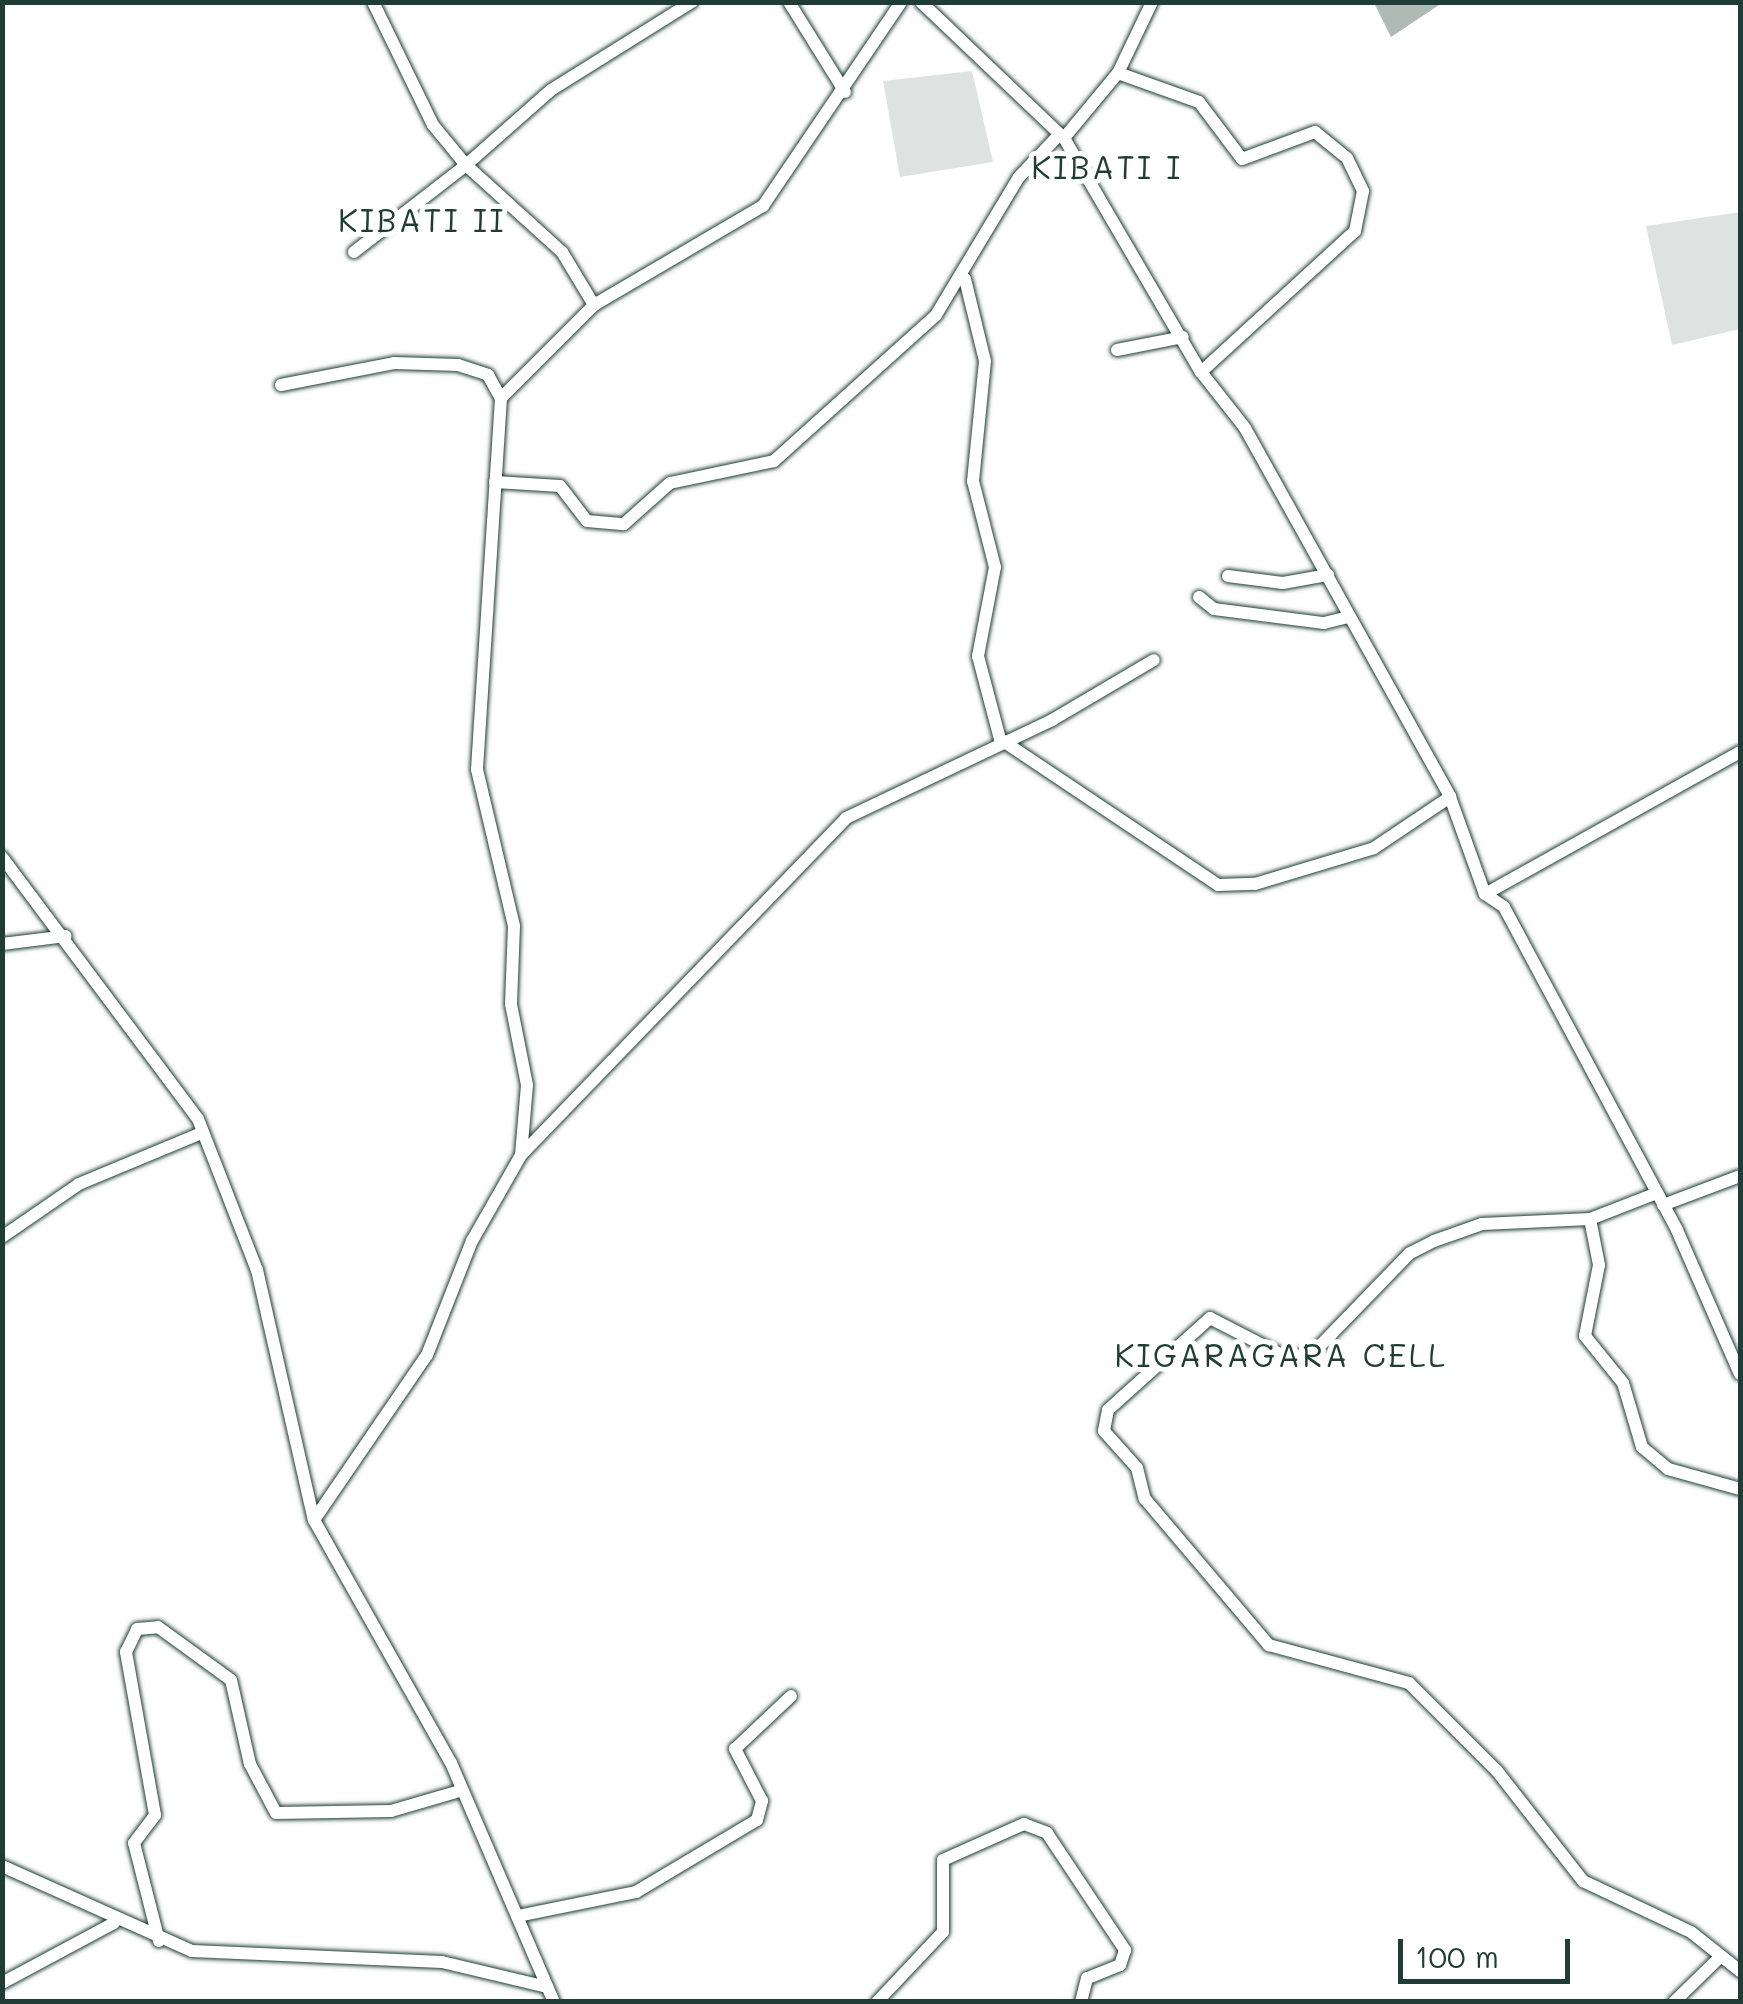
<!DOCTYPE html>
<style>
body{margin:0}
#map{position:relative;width:1743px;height:2004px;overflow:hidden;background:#fff;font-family:Mali,sans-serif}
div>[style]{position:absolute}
.green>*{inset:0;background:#dee3e2}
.water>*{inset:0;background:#afbab7}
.roads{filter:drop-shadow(0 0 2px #1f3d34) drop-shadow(0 0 2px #1f3d34)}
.minor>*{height:12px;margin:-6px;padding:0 6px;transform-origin:6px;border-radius:6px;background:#fff}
span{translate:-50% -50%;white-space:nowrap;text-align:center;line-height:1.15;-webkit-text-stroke:10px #fff;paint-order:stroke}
.quarter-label{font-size:32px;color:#1f3d34;letter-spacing:2.5px}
.frame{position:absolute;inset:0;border:5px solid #1f3d34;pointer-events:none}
.scale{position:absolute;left:1398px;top:1939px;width:172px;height:45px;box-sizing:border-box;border:5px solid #1f3d34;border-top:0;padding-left:12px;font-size:30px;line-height:35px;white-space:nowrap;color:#1f3d34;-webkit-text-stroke:8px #fff;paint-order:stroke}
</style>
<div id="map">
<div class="green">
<i style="clip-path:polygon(972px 71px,993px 162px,900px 177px,883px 81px)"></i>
<i style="clip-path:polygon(1740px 212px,1740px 329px,1672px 345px,1646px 226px)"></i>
</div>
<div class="water">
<i style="clip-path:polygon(1374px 3px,1442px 3px,1391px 37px)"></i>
</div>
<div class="roads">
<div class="minor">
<i style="left:373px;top:2px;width:137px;rotate:64deg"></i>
<i style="left:433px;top:125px;width:52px;rotate:50.5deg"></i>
<i style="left:466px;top:165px;width:113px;rotate:-41.4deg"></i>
<i style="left:551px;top:90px;width:166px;rotate:-32deg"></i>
<i style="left:789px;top:2px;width:106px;rotate:58.1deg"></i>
<i style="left:921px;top:2px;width:197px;rotate:43.6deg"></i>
<i style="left:1064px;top:138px;width:271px;rotate:59.7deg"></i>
<i style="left:1201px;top:372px;width:71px;rotate:51.8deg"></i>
<i style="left:1245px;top:428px;width:422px;rotate:60.9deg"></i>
<i style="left:1450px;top:797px;width:103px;rotate:70.2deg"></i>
<i style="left:1485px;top:894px;width:23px;rotate:34deg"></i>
<i style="left:1504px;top:907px;width:366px;rotate:61.8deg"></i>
<i style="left:1677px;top:1230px;width:157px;rotate:66.4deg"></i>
<i style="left:1118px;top:73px;width:86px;rotate:19.7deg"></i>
<i style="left:1199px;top:102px;width:71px;rotate:53deg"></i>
<i style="left:1242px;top:159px;width:78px;rotate:-20.3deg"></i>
<i style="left:1315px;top:132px;width:41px;rotate:39.1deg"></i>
<i style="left:1347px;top:158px;width:37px;rotate:64deg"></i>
<i style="left:1363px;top:191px;width:41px;rotate:101.3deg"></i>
<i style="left:1355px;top:231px;width:209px;rotate:137.5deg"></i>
<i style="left:1064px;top:138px;width:85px;rotate:-50.3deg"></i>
<i style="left:1118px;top:73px;width:79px;rotate:-64.4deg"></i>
<i style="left:354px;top:252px;width:142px;rotate:-37.8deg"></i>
<i style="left:466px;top:165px;width:130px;rotate:42.2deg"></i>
<i style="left:562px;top:252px;width:62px;rotate:58.9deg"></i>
<i style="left:965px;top:279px;width:84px;rotate:76.3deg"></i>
<i style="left:985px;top:361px;width:121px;rotate:95.7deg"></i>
<i style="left:973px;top:481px;width:89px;rotate:75.7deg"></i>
<i style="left:995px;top:567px;width:91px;rotate:100.8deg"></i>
<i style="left:978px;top:656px;width:86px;rotate:75.2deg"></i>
<i style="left:1000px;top:739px;width:262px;rotate:33.8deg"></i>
<i style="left:1218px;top:885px;width:37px;rotate:-2deg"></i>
<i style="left:1255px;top:884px;width:124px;rotate:-16.8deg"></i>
<i style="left:1374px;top:848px;width:92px;rotate:-33.9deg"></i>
<i style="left:1117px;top:350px;width:67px;rotate:-11.1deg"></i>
<i style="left:281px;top:385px;width:115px;rotate:-11deg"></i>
<i style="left:394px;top:363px;width:64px;rotate:1.8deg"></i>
<i style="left:458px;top:365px;width:32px;rotate:18deg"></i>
<i style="left:488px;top:375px;width:26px;rotate:61deg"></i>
<i style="left:495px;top:482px;width:65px;rotate:3.5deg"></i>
<i style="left:560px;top:486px;width:44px;rotate:52.4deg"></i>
<i style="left:587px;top:521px;width:37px;rotate:5deg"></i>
<i style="left:624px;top:524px;width:62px;rotate:-41.7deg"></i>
<i style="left:670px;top:483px;width:106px;rotate:-11.9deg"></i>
<i style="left:774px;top:461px;width:218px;rotate:-42deg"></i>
<i style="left:936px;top:315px;width:161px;rotate:-59deg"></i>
<i style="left:1019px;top:177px;width:57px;rotate:-46.4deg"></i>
<i style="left:1228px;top:576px;width:55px;rotate:7.3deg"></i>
<i style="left:1283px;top:583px;width:46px;rotate:-10.1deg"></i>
<i style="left:1199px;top:597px;width:19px;rotate:39deg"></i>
<i style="left:1214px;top:609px;width:111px;rotate:7.3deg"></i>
<i style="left:1324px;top:623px;width:25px;rotate:-14deg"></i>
<i style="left:2px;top:857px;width:327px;rotate:53.2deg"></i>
<i style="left:198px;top:1119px;width:162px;rotate:68.7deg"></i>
<i style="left:257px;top:1270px;width:256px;rotate:77.2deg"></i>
<i style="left:314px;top:1520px;width:279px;rotate:60.6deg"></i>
<i style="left:451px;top:1763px;width:260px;rotate:66.7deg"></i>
<i style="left:1485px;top:894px;width:292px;rotate:-29.1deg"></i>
<i style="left:2px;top:944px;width:64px;rotate:-7.1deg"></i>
<i style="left:521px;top:1155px;width:468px;rotate:-46deg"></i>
<i style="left:846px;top:818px;width:228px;rotate:-25.4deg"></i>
<i style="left:1052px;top:720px;width:118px;rotate:-30.5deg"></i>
<i style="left:1657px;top:1193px;width:72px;rotate:158.8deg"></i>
<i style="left:1590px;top:1219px;width:108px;rotate:177.3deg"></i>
<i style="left:1482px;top:1224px;width:51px;rotate:160.5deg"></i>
<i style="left:1434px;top:1241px;width:28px;rotate:153deg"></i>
<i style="left:1409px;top:1254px;width:141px;rotate:134.1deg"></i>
<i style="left:1311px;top:1355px;width:27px;rotate:178deg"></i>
<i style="left:1284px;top:1356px;width:83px;rotate:-152.8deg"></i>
<i style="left:1210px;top:1318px;width:137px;rotate:138deg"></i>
<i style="left:1108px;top:1410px;width:21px;rotate:101deg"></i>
<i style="left:1104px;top:1431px;width:50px;rotate:48.3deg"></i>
<i style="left:1137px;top:1468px;width:32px;rotate:76deg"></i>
<i style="left:1145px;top:1499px;width:192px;rotate:49.7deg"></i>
<i style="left:1269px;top:1645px;width:145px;rotate:15.2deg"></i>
<i style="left:1409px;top:1683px;width:124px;rotate:45deg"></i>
<i style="left:1497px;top:1771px;width:140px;rotate:52deg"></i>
<i style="left:1583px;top:1881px;width:119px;rotate:25.3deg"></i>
<i style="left:1691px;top:1932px;width:63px;rotate:38.5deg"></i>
<i style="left:1663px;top:1205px;width:82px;rotate:-20.6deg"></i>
<i style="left:1590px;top:1219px;width:47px;rotate:78.9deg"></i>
<i style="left:1599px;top:1265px;width:72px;rotate:101.2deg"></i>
<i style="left:1585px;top:1336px;width:60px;rotate:51deg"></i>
<i style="left:1623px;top:1383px;width:67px;rotate:73.5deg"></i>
<i style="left:1642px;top:1447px;width:34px;rotate:40deg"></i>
<i style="left:1668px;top:1469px;width:75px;rotate:15.5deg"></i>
<i style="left:2px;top:1237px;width:93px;rotate:-34.5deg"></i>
<i style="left:79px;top:1184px;width:130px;rotate:-22.6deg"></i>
<i style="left:314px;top:1520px;width:200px;rotate:-55.6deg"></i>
<i style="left:427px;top:1355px;width:123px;rotate:-68.5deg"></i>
<i style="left:472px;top:1241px;width:99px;rotate:-60.3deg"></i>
<i style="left:521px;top:1155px;width:70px;rotate:-85.1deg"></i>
<i style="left:527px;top:1085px;width:83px;rotate:-101.2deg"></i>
<i style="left:511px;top:1004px;width:78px;rotate:-87.8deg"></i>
<i style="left:514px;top:926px;width:161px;rotate:-103.3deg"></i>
<i style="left:477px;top:769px;width:372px;rotate:-86.3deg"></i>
<i style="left:501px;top:398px;width:132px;rotate:-45deg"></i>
<i style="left:594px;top:305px;width:196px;rotate:-30.4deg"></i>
<i style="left:763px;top:206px;width:246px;rotate:-55.9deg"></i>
<i style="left:2px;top:1866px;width:208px;rotate:24.1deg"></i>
<i style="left:192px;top:1951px;width:250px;rotate:2.5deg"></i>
<i style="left:442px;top:1962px;width:108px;rotate:13.4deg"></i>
<i style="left:523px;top:1915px;width:115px;rotate:-11.5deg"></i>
<i style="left:636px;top:1892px;width:141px;rotate:-30.8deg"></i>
<i style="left:757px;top:1820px;width:20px;rotate:-75deg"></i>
<i style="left:762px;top:1801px;width:59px;rotate:-117.4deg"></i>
<i style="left:735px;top:1749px;width:77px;rotate:-43.4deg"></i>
<i style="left:159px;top:1941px;width:101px;rotate:-104.3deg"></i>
<i style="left:134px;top:1843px;width:35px;rotate:-53deg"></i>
<i style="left:155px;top:1815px;width:166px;rotate:-100.1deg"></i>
<i style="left:126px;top:1652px;width:25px;rotate:-64deg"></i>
<i style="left:137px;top:1629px;width:21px;rotate:-5deg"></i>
<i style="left:158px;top:1627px;width:90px;rotate:36deg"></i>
<i style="left:231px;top:1680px;width:86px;rotate:77.3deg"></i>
<i style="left:250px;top:1764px;width:55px;rotate:62deg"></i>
<i style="left:276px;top:1813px;width:115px;rotate:-1deg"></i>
<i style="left:391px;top:1811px;width:68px;rotate:-16.3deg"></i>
<i style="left:2px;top:1983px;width:127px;rotate:-28.2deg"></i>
<i style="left:877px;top:2002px;width:96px;rotate:-46.7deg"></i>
<i style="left:943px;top:1932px;width:72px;rotate:-90deg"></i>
<i style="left:943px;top:1860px;width:89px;rotate:-24deg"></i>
<i style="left:1024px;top:1824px;width:25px;rotate:21deg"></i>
<i style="left:1047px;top:1833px;width:141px;rotate:56.3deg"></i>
<i style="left:1125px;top:1950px;width:16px;rotate:108deg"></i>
<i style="left:1120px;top:1965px;width:35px;rotate:158deg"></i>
<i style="left:1087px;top:1978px;width:25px;rotate:104deg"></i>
<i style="left:1674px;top:2002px;width:63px;rotate:-44.4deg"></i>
</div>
</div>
<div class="quarter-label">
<span style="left:1107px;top:166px">KIBATI I</span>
<span style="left:422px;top:219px">KIBATI II</span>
<span style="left:1281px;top:1354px">KIGARAGARA CELL</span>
</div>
<div class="frame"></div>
<div class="scale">100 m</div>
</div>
